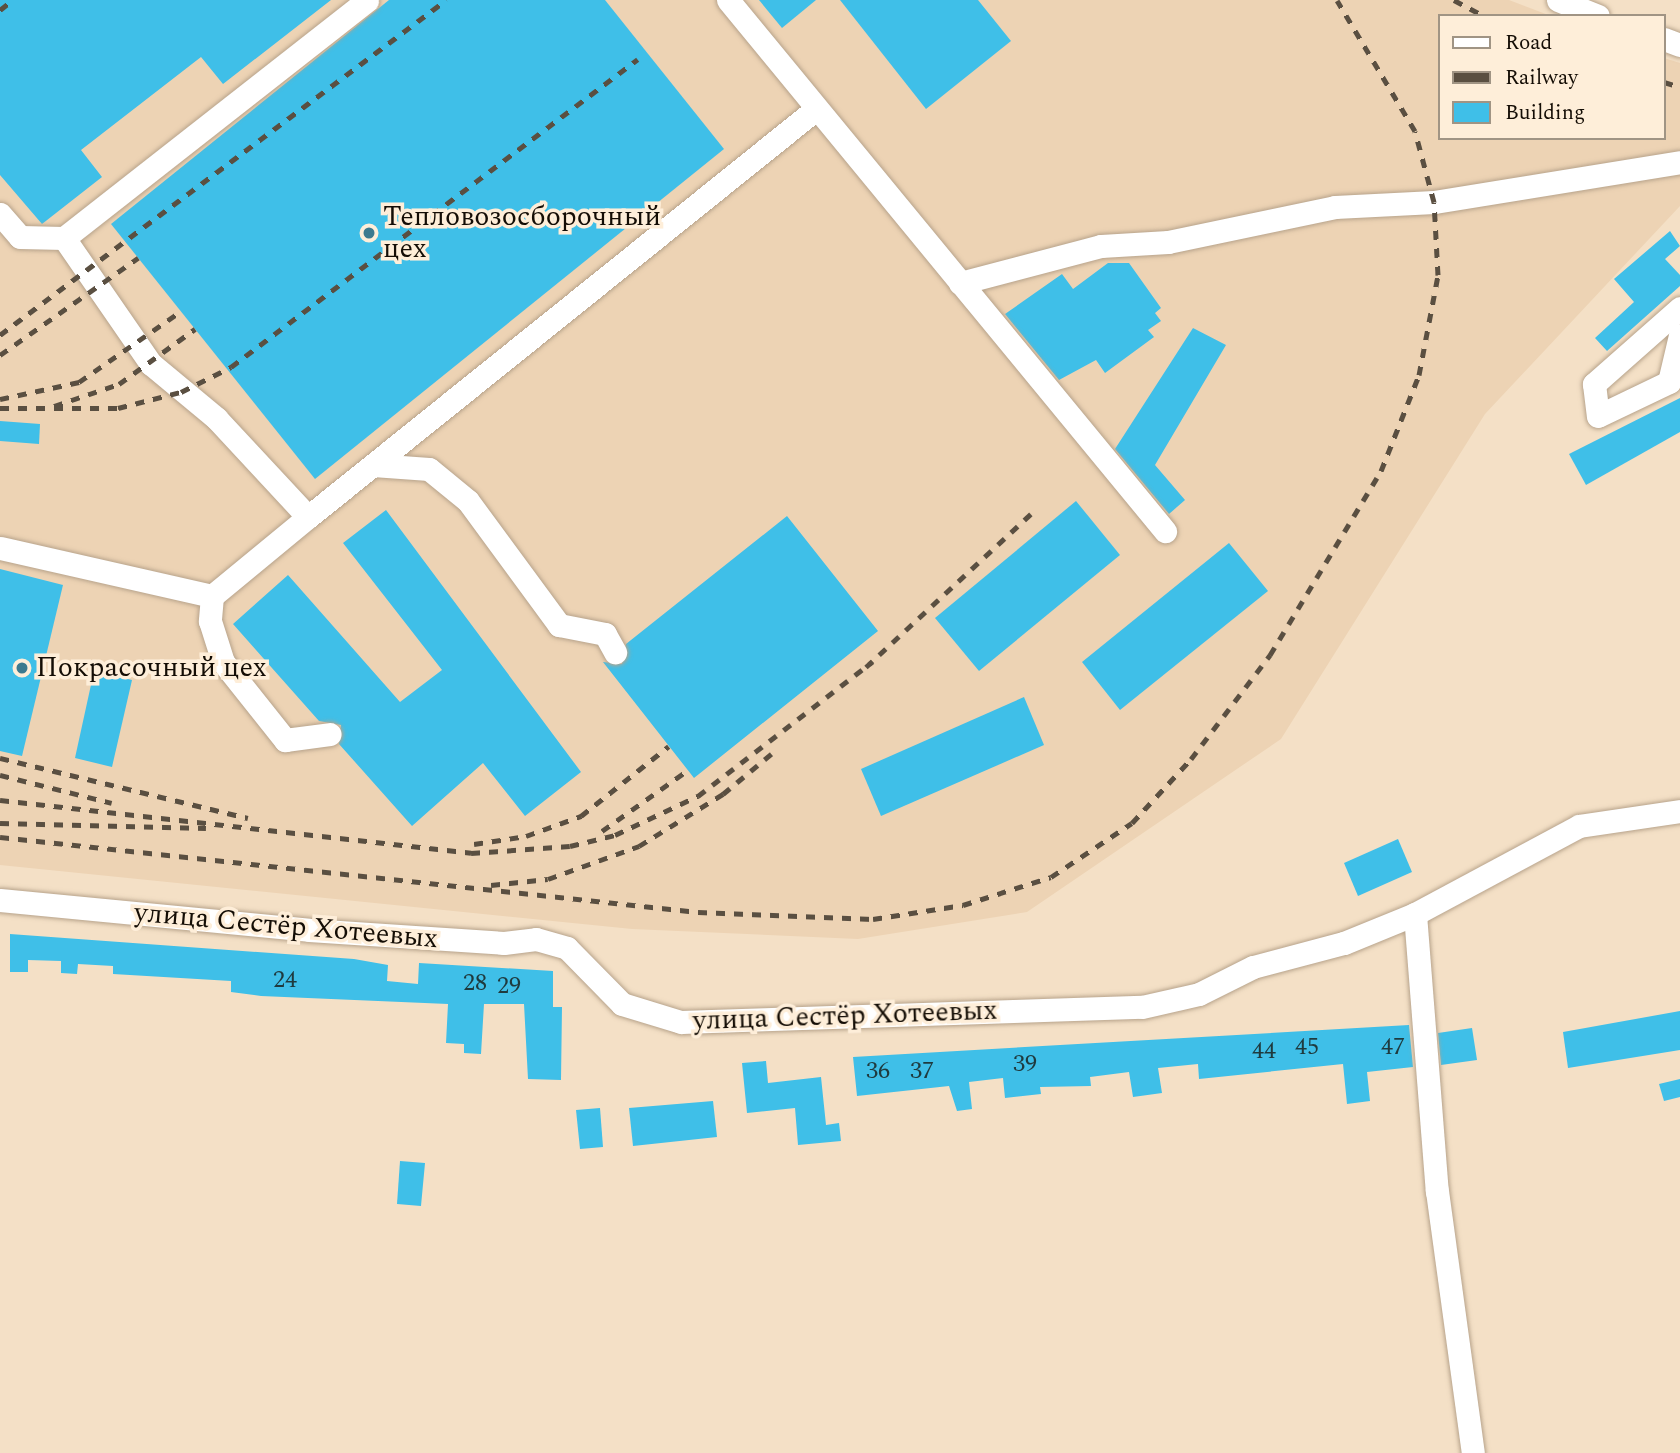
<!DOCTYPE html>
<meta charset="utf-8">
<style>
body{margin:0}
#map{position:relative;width:1680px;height:1453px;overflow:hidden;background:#f4e0c6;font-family:Spectral,serif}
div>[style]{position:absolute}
.built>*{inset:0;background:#edd3b4}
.building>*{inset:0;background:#3fbfe8}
.roads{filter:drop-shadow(0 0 2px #b7a38b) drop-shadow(0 0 2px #b7a38b)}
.minor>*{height:23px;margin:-11.5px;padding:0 11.5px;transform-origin:11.5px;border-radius:11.5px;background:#fff}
.rail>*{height:5px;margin-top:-2.5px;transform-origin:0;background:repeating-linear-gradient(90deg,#5a4f41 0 9px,transparent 0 18px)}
.dots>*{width:19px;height:19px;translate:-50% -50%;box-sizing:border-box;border:4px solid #feeed9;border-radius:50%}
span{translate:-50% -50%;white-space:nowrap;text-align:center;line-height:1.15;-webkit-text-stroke:7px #feeed9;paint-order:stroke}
.number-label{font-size:24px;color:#1f3a3e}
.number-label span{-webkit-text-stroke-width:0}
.poi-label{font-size:28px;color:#140d05}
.left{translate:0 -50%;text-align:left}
.street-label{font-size:28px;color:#140d05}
.legend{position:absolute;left:1438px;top:14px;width:228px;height:126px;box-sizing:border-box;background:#feeed9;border:2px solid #a09484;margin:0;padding:9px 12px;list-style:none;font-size:21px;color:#140d05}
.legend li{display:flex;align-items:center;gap:14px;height:35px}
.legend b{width:35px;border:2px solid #a09484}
</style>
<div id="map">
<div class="built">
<i style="clip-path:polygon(0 0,1509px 0,1551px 16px,1440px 16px,1440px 138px,1664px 138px,1664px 58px,1680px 63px,1680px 206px,1485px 414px,1281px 739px,1027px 912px,858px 939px,632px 929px,0 865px)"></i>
</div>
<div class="building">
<i style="clip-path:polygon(0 0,331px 0,223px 84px,201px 57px,81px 150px,102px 177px,42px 224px,0 175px)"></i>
<i style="clip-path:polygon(389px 0,605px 0,724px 149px,315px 479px,111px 224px)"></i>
<i style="clip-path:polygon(759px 0,816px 0,782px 28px)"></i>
<i style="clip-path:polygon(840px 0,978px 0,1011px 41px,926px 109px)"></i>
<i style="clip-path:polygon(1670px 231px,1680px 246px,1665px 259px,1680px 275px,1680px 286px,1607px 351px,1595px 338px,1634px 302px,1614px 279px)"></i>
<i style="clip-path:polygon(1108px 263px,1129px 263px,1161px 308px,1155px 313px,1161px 321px,1148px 330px,1154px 337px,1105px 373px,1096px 360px,1059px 380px,1005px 314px,1062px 274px,1073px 289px)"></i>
<i style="clip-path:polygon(1193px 328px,1226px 345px,1155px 465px,1185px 500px,1169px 514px,1115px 449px)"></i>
<i style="clip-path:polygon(1680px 398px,1680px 432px,1586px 485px,1569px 454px)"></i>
<i style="clip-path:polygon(0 421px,40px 424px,39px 444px,0 441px)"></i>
<i style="clip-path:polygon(1076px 501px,1120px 555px,979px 671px,935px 618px)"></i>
<i style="clip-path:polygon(386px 510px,581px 772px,525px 816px,483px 763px,412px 826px,339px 744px,341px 725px,319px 721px,233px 624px,288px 575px,400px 702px,442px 670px,343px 543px)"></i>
<i style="clip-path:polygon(787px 516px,878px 631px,694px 778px,603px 662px,622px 664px,626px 644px)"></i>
<i style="clip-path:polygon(1229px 543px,1268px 591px,1120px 710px,1082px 662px)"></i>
<i style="clip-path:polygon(0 569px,63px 585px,22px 756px,0 751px)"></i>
<i style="clip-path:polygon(94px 671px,132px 680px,112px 767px,75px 758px)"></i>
<i style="clip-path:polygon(1024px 697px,1044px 745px,881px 816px,861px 769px)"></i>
<i style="clip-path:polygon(1398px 839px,1412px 872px,1358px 896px,1344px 863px)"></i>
<i style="clip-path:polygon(10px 934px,354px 959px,388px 965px,387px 981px,418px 984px,419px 963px,553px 971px,553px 1007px,562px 1007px,561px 1080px,528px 1079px,524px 1004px,484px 1004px,481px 1054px,464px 1053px,464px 1044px,446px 1043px,448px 1004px,261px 996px,231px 992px,231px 981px,113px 974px,113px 966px,78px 964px,77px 974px,61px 973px,61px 961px,28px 960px,28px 972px,10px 972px)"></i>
<i style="clip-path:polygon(1680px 1011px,1680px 1050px,1568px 1068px,1563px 1032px)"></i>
<i style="clip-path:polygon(1409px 1025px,1413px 1067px,1367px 1072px,1370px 1101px,1347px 1104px,1343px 1064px,1199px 1079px,1198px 1064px,1158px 1068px,1162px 1093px,1133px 1097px,1129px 1072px,1090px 1077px,1091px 1086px,1040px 1087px,1041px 1094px,1005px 1098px,1003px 1078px,969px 1082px,972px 1109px,957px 1111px,949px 1086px,857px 1096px,853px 1057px)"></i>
<i style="clip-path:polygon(1472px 1028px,1477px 1060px,1441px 1065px,1438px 1033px)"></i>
<i style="clip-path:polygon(766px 1061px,768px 1083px,821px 1077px,826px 1125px,839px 1123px,841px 1141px,798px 1145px,795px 1108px,747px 1113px,742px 1063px)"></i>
<i style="clip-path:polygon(1680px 1079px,1680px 1097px,1664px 1101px,1659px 1084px)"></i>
<i style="clip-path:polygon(713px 1101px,717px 1137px,633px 1146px,629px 1108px)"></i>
<i style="clip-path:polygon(600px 1108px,603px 1147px,580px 1149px,576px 1110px)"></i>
<i style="clip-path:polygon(400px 1161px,425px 1163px,421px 1206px,397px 1204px)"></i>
</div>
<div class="roads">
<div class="minor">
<i style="left:728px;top:0;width:688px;rotate:50.55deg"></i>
<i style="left:1558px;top:0;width:43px;rotate:21.8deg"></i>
<i style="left:1664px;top:39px;width:17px;rotate:21deg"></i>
<i style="left:0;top:214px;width:30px;rotate:49deg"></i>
<i style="left:20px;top:237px;width:44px;rotate:1.3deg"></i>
<i style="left:64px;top:238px;width:153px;rotate:55.4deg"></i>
<i style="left:151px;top:364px;width:85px;rotate:39.7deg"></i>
<i style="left:216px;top:418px;width:135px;rotate:47.1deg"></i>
<i style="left:308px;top:517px;width:124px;rotate:140.5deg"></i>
<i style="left:212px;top:596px;width:217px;rotate:-167.2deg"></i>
<i style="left:64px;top:238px;width:385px;rotate:-38.1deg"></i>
<i style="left:960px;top:283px;width:146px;rotate:-14.7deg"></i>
<i style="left:1101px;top:246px;width:67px;rotate:-3.4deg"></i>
<i style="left:1168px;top:242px;width:171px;rotate:-11.8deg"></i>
<i style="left:1335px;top:207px;width:99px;rotate:-2.9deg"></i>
<i style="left:1434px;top:202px;width:249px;rotate:-9.2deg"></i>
<i style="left:1680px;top:308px;width:115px;rotate:138.5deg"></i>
<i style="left:1594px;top:384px;width:32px;rotate:83deg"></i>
<i style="left:1598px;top:416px;width:79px;rotate:-25.6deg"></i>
<i style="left:1669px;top:382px;width:48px;rotate:-76.8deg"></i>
<i style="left:373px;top:465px;width:56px;rotate:4.1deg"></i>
<i style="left:429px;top:469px;width:50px;rotate:39.4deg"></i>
<i style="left:468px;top:501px;width:154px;rotate:53.7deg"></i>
<i style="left:559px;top:625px;width:47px;rotate:11.1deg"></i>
<i style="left:605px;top:634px;width:21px;rotate:61deg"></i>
<i style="left:308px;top:517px;width:652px;rotate:-38.77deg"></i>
<i style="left:212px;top:596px;width:25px;rotate:95deg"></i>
<i style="left:210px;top:621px;width:43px;rotate:72.4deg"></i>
<i style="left:223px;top:662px;width:100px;rotate:51.5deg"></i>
<i style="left:285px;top:740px;width:45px;rotate:-7.6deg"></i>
<i style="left:0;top:900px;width:310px;rotate:5.5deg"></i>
<i style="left:309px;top:930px;width:195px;rotate:3.8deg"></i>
<i style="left:504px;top:943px;width:32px;rotate:-7deg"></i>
<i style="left:536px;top:939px;width:32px;rotate:16deg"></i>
<i style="left:567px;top:948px;width:78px;rotate:45.5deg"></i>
<i style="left:622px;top:1004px;width:62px;rotate:17deg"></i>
<i style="left:681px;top:1022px;width:461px;rotate:-1.9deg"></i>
<i style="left:1142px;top:1007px;width:58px;rotate:-12.8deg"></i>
<i style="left:1199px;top:994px;width:60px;rotate:-26.6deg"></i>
<i style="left:1253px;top:967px;width:94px;rotate:-14.8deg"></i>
<i style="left:1344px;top:943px;width:77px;rotate:-22.2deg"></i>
<i style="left:1415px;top:914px;width:186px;rotate:-28.2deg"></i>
<i style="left:1579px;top:826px;width:102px;rotate:-8.4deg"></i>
<i style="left:1415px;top:914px;width:278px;rotate:85.5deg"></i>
<i style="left:1437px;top:1191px;width:264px;rotate:82.2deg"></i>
</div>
</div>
<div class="rail">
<i style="left:1454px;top:0;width:34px;rotate:28deg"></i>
<i style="left:0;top:10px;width:16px;rotate:-38deg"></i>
<i style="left:1664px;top:82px;width:17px;rotate:17deg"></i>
<i style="left:0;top:335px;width:558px;rotate:-36.91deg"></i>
<i style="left:0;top:355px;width:169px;rotate:-35.1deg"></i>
<i style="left:0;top:399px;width:81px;rotate:-12.1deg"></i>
<i style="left:79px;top:382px;width:124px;rotate:-34.8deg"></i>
<i style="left:54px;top:406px;width:69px;rotate:-18.7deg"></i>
<i style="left:119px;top:384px;width:94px;rotate:-35.9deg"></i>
<i style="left:0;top:408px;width:118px"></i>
<i style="left:118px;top:408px;width:65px;rotate:-14.3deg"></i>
<i style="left:181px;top:392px;width:56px;rotate:-26.6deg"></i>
<i style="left:231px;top:367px;width:510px;rotate:-37.12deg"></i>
<i style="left:866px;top:667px;width:228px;rotate:-42.9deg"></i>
<i style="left:0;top:758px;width:255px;rotate:13.6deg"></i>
<i style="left:0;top:775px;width:115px;rotate:14deg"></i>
<i style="left:0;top:800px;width:474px;rotate:6.4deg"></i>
<i style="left:471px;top:853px;width:99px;rotate:-4deg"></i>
<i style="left:570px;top:846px;width:46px;rotate:-13.7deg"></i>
<i style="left:615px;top:835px;width:92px;rotate:-25.2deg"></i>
<i style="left:698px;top:796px;width:220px;rotate:-37.6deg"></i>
<i style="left:0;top:823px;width:206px;rotate:1.4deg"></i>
<i style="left:602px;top:831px;width:105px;rotate:-35.3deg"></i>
<i style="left:0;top:837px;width:702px;rotate:6.13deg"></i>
<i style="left:698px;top:912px;width:175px;rotate:2.3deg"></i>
<i style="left:873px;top:919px;width:91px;rotate:-8.8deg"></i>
<i style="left:963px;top:905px;width:92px;rotate:-17.7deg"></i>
<i style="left:1051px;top:877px;width:97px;rotate:-33.7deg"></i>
<i style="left:1132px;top:823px;width:87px;rotate:-47.3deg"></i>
<i style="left:1191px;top:759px;width:131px;rotate:-52.8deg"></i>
<i style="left:1270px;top:655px;width:215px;rotate:-58.9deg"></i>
<i style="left:1381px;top:471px;width:103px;rotate:-68.4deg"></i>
<i style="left:1419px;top:375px;width:102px;rotate:-79.2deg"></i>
<i style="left:1438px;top:275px;width:73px;rotate:-93.1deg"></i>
<i style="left:1434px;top:202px;width:73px;rotate:-105deg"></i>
<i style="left:1415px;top:131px;width:152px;rotate:-120.8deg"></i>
<i style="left:474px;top:844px;width:53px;rotate:-8.7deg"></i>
<i style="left:526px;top:836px;width:59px;rotate:-20deg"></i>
<i style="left:581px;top:816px;width:112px;rotate:-38.5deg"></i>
<i style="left:491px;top:885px;width:57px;rotate:-6deg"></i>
<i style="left:548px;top:879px;width:97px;rotate:-19.9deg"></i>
<i style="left:639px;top:846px;width:99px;rotate:-31.8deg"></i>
<i style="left:723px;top:794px;width:69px;rotate:-39.7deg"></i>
</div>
<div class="dots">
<i style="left:369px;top:233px;background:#3c7a8f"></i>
<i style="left:22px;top:668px;background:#3c7a8f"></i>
</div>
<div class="number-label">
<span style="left:285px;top:981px">24</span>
<span style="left:475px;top:984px">28</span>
<span style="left:509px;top:987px">29</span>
<span style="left:1307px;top:1048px">45</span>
<span style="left:1393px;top:1048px">47</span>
<span style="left:1264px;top:1052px">44</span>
<span style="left:1025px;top:1065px">39</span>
<span style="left:878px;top:1072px">36</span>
<span style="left:922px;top:1072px">37</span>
</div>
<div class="poi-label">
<span class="left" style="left:383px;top:233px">Тепловозосборочный<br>цех</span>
<span class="left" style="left:36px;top:668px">Покрасочный цех</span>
</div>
<div class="street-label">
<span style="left:286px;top:926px;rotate:5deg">улица Сестёр Хотеевых</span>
<span style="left:845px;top:1016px;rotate:-2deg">улица Сестёр Хотеевых</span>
</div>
<ul class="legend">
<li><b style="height:9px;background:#fff"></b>Road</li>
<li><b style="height:9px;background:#5a4f41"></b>Railway</li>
<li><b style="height:19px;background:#3fbfe8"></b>Building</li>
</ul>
</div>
